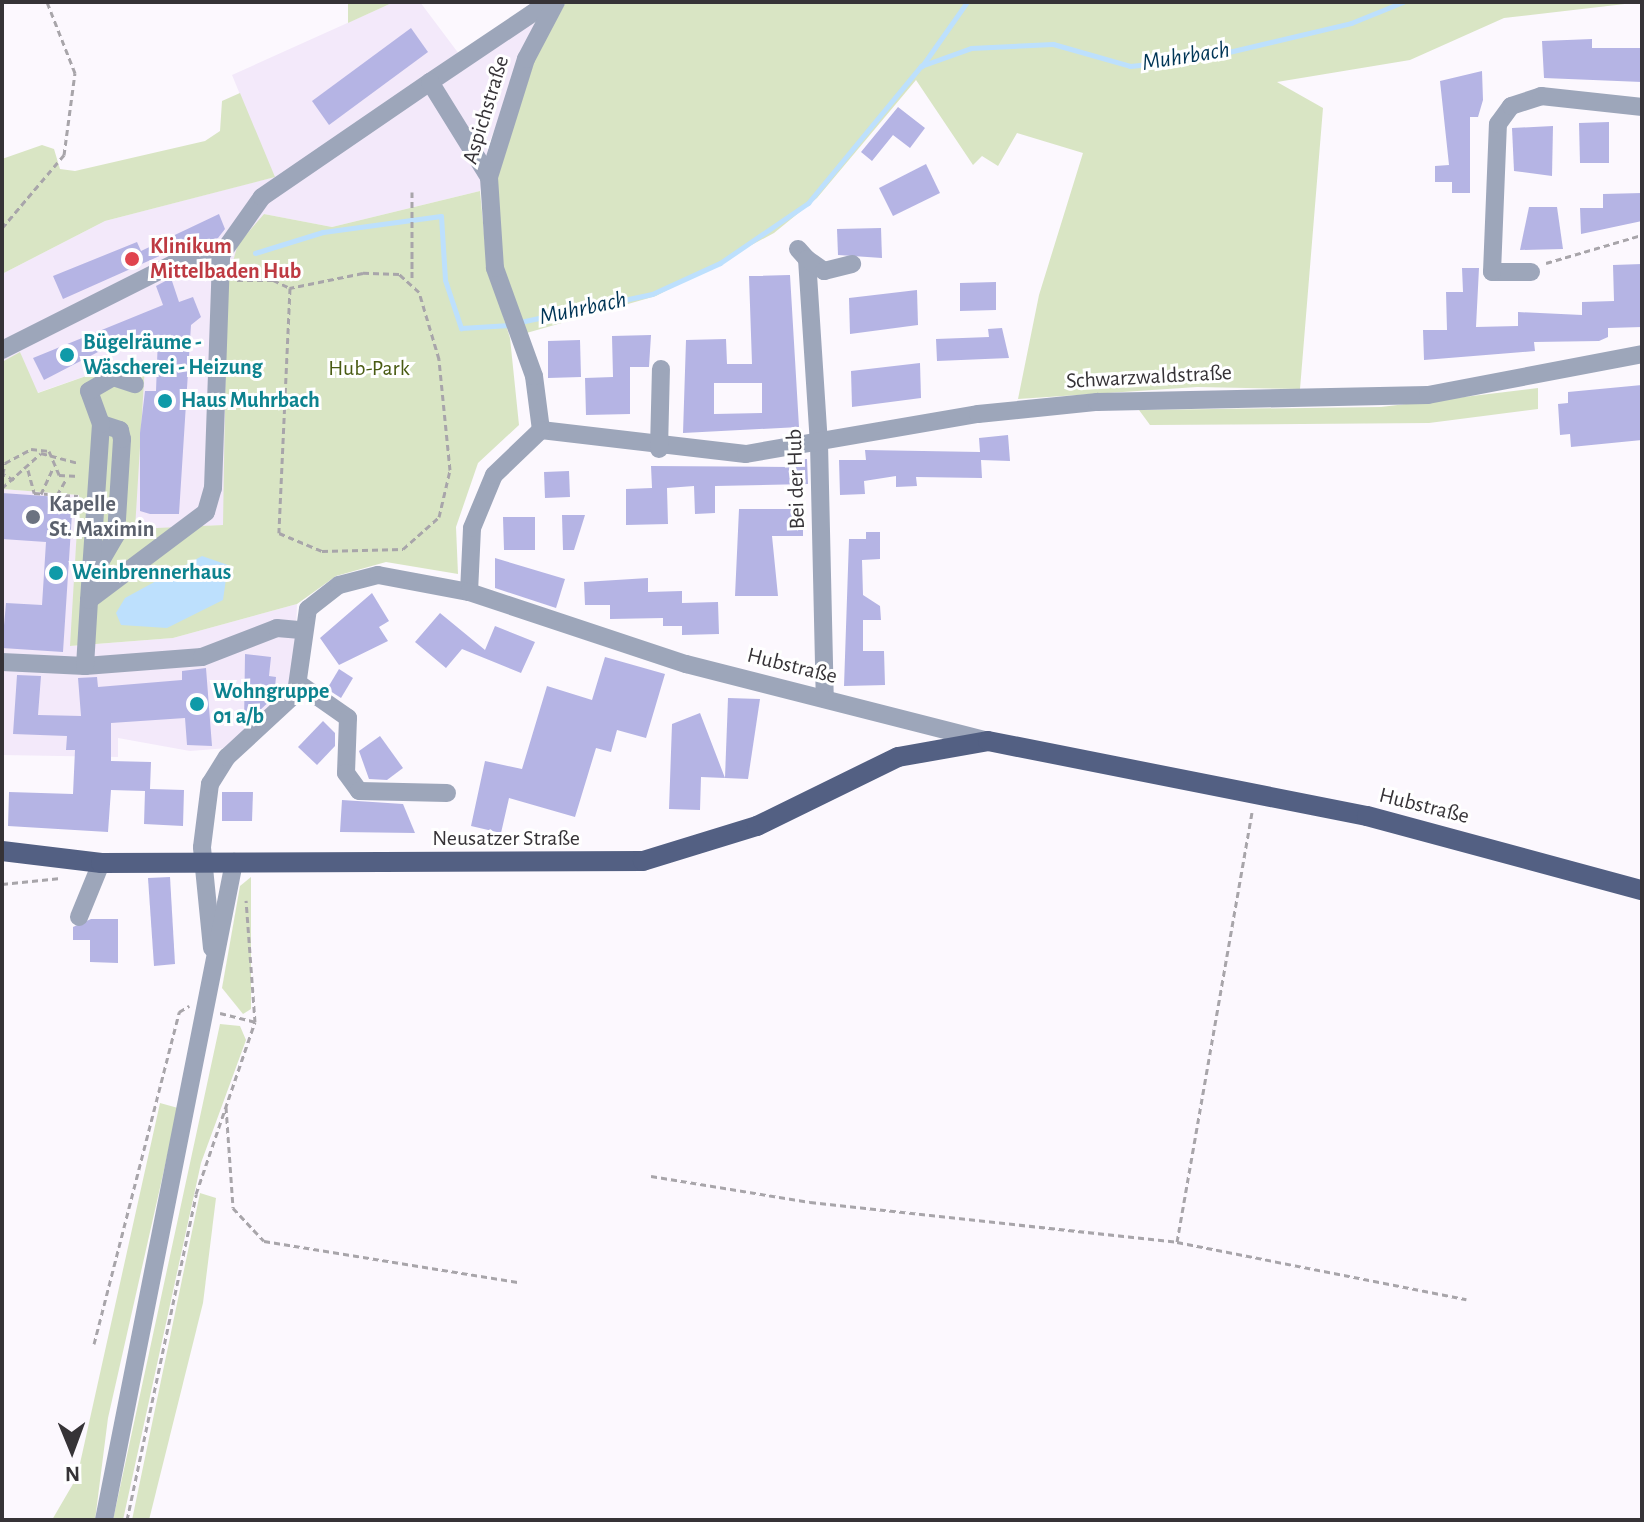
<!DOCTYPE html>
<meta charset="utf-8">
<style>
body{margin:0}
#map{position:relative;width:1644px;height:1522px;overflow:hidden;background:#fcf8fe;font-family:"Alegreya Sans",sans-serif}
div>[style]{position:absolute}
.built>*{inset:0;background:#f3e9fa}
.green>*{inset:0;background:#d9e5c4}
.water>*{inset:0;background:#bde0fd}
.stream>*{height:5px;margin:-2.5px;padding:0 2.5px;transform-origin:2.5px;border-radius:2.5px;background:#bde0fd}
.building>*{inset:0;background:#b5b4e4}
.path>*{height:3px;margin-top:-1.5px;transform-origin:0;background:repeating-linear-gradient(90deg,#a8a5aa 0 6px,transparent 0 10px)}
.minor>*{height:18px;margin:-9px;padding:0 9px;transform-origin:9px;border-radius:9px;background:#9da6ba}
.major>*{height:20px;margin:-10px;padding:0 10px;transform-origin:10px;border-radius:10px;background:#536083}
.dots>*{width:22px;height:22px;translate:-50% -50%;box-sizing:border-box;border:4px solid #fff;border-radius:50%}
span{translate:-50% -50%;white-space:nowrap;text-align:center;line-height:1.15;-webkit-text-stroke:6px #fff;paint-order:stroke}
.street-label{font-size:22px;color:#363337}
.health-label{font-size:22px;color:#be3a42;font-weight:700}
.left{translate:0 -50%;text-align:left}
.culture-label{font-size:22px;color:#0d838f;font-weight:700}
.park-label{font-size:22px;color:#495b13}
.worship-label{font-size:22px;color:#5b616d;font-weight:700}
.water-label{font-size:24px;color:#003556;font-style:italic}
.frame{position:absolute;inset:0;border:4px solid #363337;pointer-events:none}
.north{position:absolute;left:32px;top:1410px;width:80px;height:80px;-webkit-text-stroke:6px #fff;paint-order:stroke;rotate:179deg;font-size:22px;font-weight:700;line-height:32px;text-align:center;color:#363337}
.north::after{content:'';display:block;margin:auto;width:28px;height:36px;background:#363337;clip-path:polygon(50% 0,100% 100%,50% 72%,0 100%)}
</style>
<div id="map">
<div class="built">
<i style="clip-path:polygon(394px 2px,420px 2px,459px 54px,525px 9px,537px 28px,489px 143px,480px 191px,332px 227px,264px 214px,227px 282px,224px 525px,135px 530px,126px 362px,37px 393px,20px 353px,2px 362px,2px 274px,105px 221px,274px 177px,232px 75px)"></i>
<i style="clip-path:polygon(2px 489px,79px 495px,71px 646px,173px 638px,297px 604px,294px 680px,283px 708px,228px 748px,190px 751px,118px 738px,118px 757px,2px 755px)"></i>
</div>
<div class="green">
<i style="clip-path:polygon(348px 2px,394px 2px,348px 23px)"></i>
<i style="clip-path:polygon(566px 2px,1642px 2px,1504px 18px,1410px 60px,1277px 82px,1323px 108px,1300px 389px,1197px 387px,1018px 399px,1039px 295px,1083px 153px,1017px 133px,998px 166px,982px 156px,973px 165px,916px 80px,817px 198px,774px 233px,656px 296px,523px 334px,505px 284px,495px 185px,536px 55px)"></i>
<i style="clip-path:polygon(240px 93px,275px 177px,105px 221px,2px 274px,2px 159px,42px 145px,54px 149px,60px 169px,75px 171px,205px 141px,220px 131px,222px 101px)"></i>
<i style="clip-path:polygon(480px 191px,487px 265px,510px 338px,519px 425px,478px 463px,456px 527px,458px 574px,386px 562px,336px 576px,297px 604px,173px 638px,70px 646px,79px 495px,2px 489px,2px 362px,20px 352px,38px 393px,126px 362px,145px 365px,135px 529px,223px 525px,227px 282px,238px 244px,264px 214px,332px 227px)"></i>
<i style="clip-path:polygon(1538px 388px,1538px 409px,1429px 423px,1150px 425px,1139px 410px,1381px 407px)"></i>
<i style="clip-path:polygon(251px 877px,251px 1009px,243px 1014px,222px 988px,240px 886px)"></i>
<i style="clip-path:polygon(220px 1024px,240px 1026px,246px 1040px,201px 1163px,123px 1520px,113px 1520px)"></i>
<i style="clip-path:polygon(160px 1103px,178px 1108px,108px 1418px,95px 1520px,52px 1520px,77px 1477px)"></i>
<i style="clip-path:polygon(200px 1193px,216px 1198px,203px 1303px,149px 1520px,132px 1520px)"></i>
</div>
<div class="water">
<i style="clip-path:polygon(202px 556px,228px 565px,223px 600px,167px 628px,121px 625px,116px 613px,125px 598px)"></i>
</div>
<div class="stream">
<i style="left:922px;top:66px;width:78px;rotate:-54.9deg"></i>
<i style="left:255px;top:253px;width:71px;rotate:-17.2deg"></i>
<i style="left:323px;top:232px;width:119px;rotate:-7.7deg"></i>
<i style="left:441px;top:216px;width:64px;rotate:86.4deg"></i>
<i style="left:445px;top:280px;width:51px;rotate:71.6deg"></i>
<i style="left:461px;top:328px;width:50px;rotate:-3.4deg"></i>
<i style="left:520px;top:322px;width:135px;rotate:-12deg"></i>
<i style="left:652px;top:294px;width:75px;rotate:-24.5deg"></i>
<i style="left:720px;top:263px;width:107px;rotate:-34.3deg"></i>
<i style="left:808px;top:203px;width:178px;rotate:-50.5deg"></i>
<i style="left:921px;top:66px;width:53px;rotate:-19.8deg"></i>
<i style="left:971px;top:48px;width:82px;rotate:-2.8deg"></i>
<i style="left:1053px;top:44px;width:80px;rotate:15.9deg"></i>
<i style="left:1130px;top:66px;width:69px;rotate:-5.8deg"></i>
<i style="left:1199px;top:59px;width:156px;rotate:-13.3deg"></i>
<i style="left:1351px;top:23px;width:56px;rotate:-22deg"></i>
</div>
<div class="building">
<i style="clip-path:polygon(411px 28px,428px 52px,329px 125px,312px 101px)"></i>
<i style="clip-path:polygon(1592px 39px,1592px 48px,1642px 48px,1642px 82px,1544px 78px,1542px 41px)"></i>
<i style="clip-path:polygon(1482px 71px,1483px 100px,1478px 117px,1470px 117px,1470px 193px,1452px 193px,1452px 182px,1435px 182px,1435px 166px,1449px 165px,1440px 81px)"></i>
<i style="clip-path:polygon(898px 107px,925px 128px,910px 148px,893px 135px,872px 161px,861px 152px)"></i>
<i style="clip-path:polygon(1609px 122px,1609px 163px,1580px 163px,1579px 123px)"></i>
<i style="clip-path:polygon(1553px 126px,1552px 176px,1514px 171px,1512px 128px)"></i>
<i style="clip-path:polygon(926px 164px,940px 193px,893px 216px,879px 188px)"></i>
<i style="clip-path:polygon(1642px 193px,1642px 221px,1581px 234px,1580px 208px,1603px 208px,1603px 194px)"></i>
<i style="clip-path:polygon(1529px 207px,1557px 207px,1563px 249px,1520px 250px)"></i>
<i style="clip-path:polygon(219px 214px,225px 229px,218px 238px,182px 246px,63px 299px,53px 276px,137px 242px,141px 251px)"></i>
<i style="clip-path:polygon(881px 228px,882px 258px,838px 255px,837px 229px)"></i>
<i style="clip-path:polygon(1642px 264px,1642px 327px,1608px 328px,1608px 337px,1599px 341px,1534px 342px,1535px 351px,1424px 360px,1423px 330px,1447px 330px,1446px 292px,1463px 292px,1462px 268px,1479px 268px,1476px 327px,1518px 326px,1518px 312px,1582px 315px,1582px 302px,1614px 301px,1613px 265px)"></i>
<i style="clip-path:polygon(evenodd,790px 275px,799px 427px,683px 433px,686px 340px,726px 339px,727px 364px,752px 364px,749px 276px,790px 275px,714px 383px,762px 383px,762px 413px,714px 414px,714px 383px)"></i>
<i style="clip-path:polygon(171px 278px,179px 302px,193px 297px,201px 317px,191px 325px,179px 514px,150px 514px,140px 511px,140px 433px,145px 391px,156px 391px,158px 336px,98px 352px,44px 380px,33px 358px,163px 305px,156px 286px)"></i>
<i style="clip-path:polygon(996px 282px,996px 310px,960px 311px,960px 283px)"></i>
<i style="clip-path:polygon(917px 290px,918px 325px,850px 334px,849px 298px)"></i>
<i style="clip-path:polygon(1002px 328px,1009px 358px,937px 361px,936px 339px,989px 337px,988px 329px)"></i>
<i style="clip-path:polygon(651px 335px,649px 367px,630px 367px,630px 414px,586px 415px,585px 378px,613px 377px,612px 336px)"></i>
<i style="clip-path:polygon(580px 340px,581px 377px,548px 378px,548px 341px)"></i>
<i style="clip-path:polygon(920px 363px,921px 398px,852px 407px,851px 371px)"></i>
<i style="clip-path:polygon(1642px 385px,1642px 440px,1571px 447px,1570px 434px,1560px 435px,1558px 404px,1568px 403px,1568px 392px)"></i>
<i style="clip-path:polygon(1008px 435px,1010px 461px,981px 460px,982px 478px,916px 477px,917px 486px,896px 487px,896px 476px,864px 481px,865px 494px,840px 495px,839px 460px,866px 460px,865px 450px,980px 452px,979px 438px)"></i>
<i style="clip-path:polygon(807px 459px,808px 484px,715px 486px,715px 513px,695px 514px,694px 486px,667px 488px,668px 524px,626px 525px,626px 489px,652px 488px,651px 466px,789px 467px,788px 460px)"></i>
<i style="clip-path:polygon(569px 471px,570px 497px,545px 498px,544px 472px)"></i>
<i style="clip-path:polygon(2px 493px,73px 498px,63px 652px,2px 648px,6px 603px,42px 605px,46px 542px,2px 539px)"></i>
<i style="clip-path:polygon(739px 509px,803px 509px,803px 536px,772px 536px,778px 596px,735px 596px)"></i>
<i style="clip-path:polygon(562px 515px,585px 515px,574px 550px,563px 550px)"></i>
<i style="clip-path:polygon(503px 517px,535px 517px,535px 550px,504px 550px)"></i>
<i style="clip-path:polygon(866px 532px,880px 532px,880px 559px,862px 560px,863px 595px,880px 606px,881px 620px,863px 620px,863px 651px,884px 651px,885px 685px,844px 686px,849px 539px,866px 539px)"></i>
<i style="clip-path:polygon(495px 558px,565px 579px,556px 608px,495px 588px)"></i>
<i style="clip-path:polygon(648px 578px,648px 592px,682px 591px,682px 603px,718px 602px,719px 634px,682px 635px,682px 626px,663px 626px,663px 618px,610px 619px,610px 605px,585px 605px,584px 582px)"></i>
<i style="clip-path:polygon(372px 593px,389px 621px,379px 627px,388px 641px,339px 665px,320px 638px)"></i>
<i style="clip-path:polygon(440px 613px,485px 650px,495px 626px,535px 642px,521px 673px,462px 649px,446px 668px,415px 642px)"></i>
<i style="clip-path:polygon(245px 654px,271px 657px,269px 676px,276px 677px,274px 697px,244px 725px)"></i>
<i style="clip-path:polygon(605px 657px,665px 674px,646px 738px,617px 730px,611px 752px,596px 748px,575px 817px,509px 798px,501px 833px,471px 826px,485px 761px,522px 769px,547px 686px,592px 700px)"></i>
<i style="clip-path:polygon(206px 668px,212px 746px,187px 745px,185px 718px,111px 723px,111px 761px,151px 762px,150px 789px,184px 790px,183px 826px,144px 824px,145px 791px,111px 790px,108px 832px,8px 826px,9px 792px,73px 794px,75px 750px,66px 750px,67px 736px,13px 734px,17px 675px,41px 676px,38px 715px,81px 716px,78px 678px,97px 677px,98px 687px,182px 680px,182px 671px)"></i>
<i style="clip-path:polygon(339px 669px,353px 678px,341px 698px,327px 689px)"></i>
<i style="clip-path:polygon(728px 698px,760px 699px,748px 779px,725px 778px)"></i>
<i style="clip-path:polygon(700px 713px,725px 778px,701px 777px,700px 810px,669px 809px,672px 724px)"></i>
<i style="clip-path:polygon(323px 721px,335px 733px,335px 746px,317px 765px,298px 747px)"></i>
<i style="clip-path:polygon(380px 736px,403px 768px,387px 780px,369px 779px,359px 751px)"></i>
<i style="clip-path:polygon(222px 792px,253px 792px,252px 821px,222px 821px)"></i>
<i style="clip-path:polygon(342px 800px,403px 804px,415px 833px,340px 832px)"></i>
<i style="clip-path:polygon(170px 877px,175px 964px,154px 966px,148px 878px)"></i>
<i style="clip-path:polygon(91px 919px,118px 919px,118px 963px,90px 962px,90px 940px,73px 940px,73px 927px)"></i>
</div>
<div class="path">
<i style="left:412px;top:192px;width:87px;rotate:90deg"></i>
<i style="left:2px;top:228px;width:96px;rotate:-49.7deg"></i>
<i style="left:64px;top:155px;width:83px;rotate:-82.4deg"></i>
<i style="left:75px;top:73px;width:76px;rotate:-111.5deg"></i>
<i style="left:1546px;top:263px;width:100px;rotate:-16.3deg"></i>
<i style="left:237px;top:280px;width:36px"></i>
<i style="left:273px;top:280px;width:19px;rotate:25deg"></i>
<i style="left:290px;top:288px;width:245px;rotate:92.6deg"></i>
<i style="left:279px;top:533px;width:47px;rotate:22.7deg"></i>
<i style="left:322px;top:551px;width:81px;rotate:-1.4deg"></i>
<i style="left:403px;top:549px;width:48px;rotate:-41.6deg"></i>
<i style="left:439px;top:517px;width:48px;rotate:-76.8deg"></i>
<i style="left:450px;top:470px;width:112px;rotate:-95.7deg"></i>
<i style="left:439px;top:359px;width:70px;rotate:-106.6deg"></i>
<i style="left:419px;top:292px;width:27px;rotate:-138deg"></i>
<i style="left:399px;top:274px;width:36px;rotate:-178deg"></i>
<i style="left:363px;top:273px;width:75px;rotate:168.4deg"></i>
<i style="left:28px;top:470px;width:24px;rotate:75deg"></i>
<i style="left:34px;top:493px;width:44px;rotate:3.9deg"></i>
<i style="left:14px;top:480px;width:13px;rotate:-151deg"></i>
<i style="left:3px;top:474px;width:11px;rotate:-80deg"></i>
<i style="left:5px;top:463px;width:30px;rotate:-28deg"></i>
<i style="left:31px;top:449px;width:18px;rotate:6deg"></i>
<i style="left:49px;top:451px;width:26px;rotate:67deg"></i>
<i style="left:59px;top:475px;width:20px;rotate:3deg"></i>
<i style="left:2px;top:488px;width:52px;rotate:-41.9deg"></i>
<i style="left:41px;top:453px;width:39px;rotate:15deg"></i>
<i style="left:41px;top:494px;width:29px;rotate:-65deg"></i>
<i style="left:57px;top:495px;width:20px;rotate:-60deg"></i>
<i style="left:2px;top:884px;width:59px;rotate:-5.8deg"></i>
<i style="left:220px;top:1013px;width:36px;rotate:14deg"></i>
<i style="left:226px;top:1107px;width:101px;rotate:86deg"></i>
<i style="left:233px;top:1208px;width:45px;rotate:46.8deg"></i>
<i style="left:264px;top:1241px;width:257px;rotate:9.2deg"></i>
<i style="left:651px;top:1176px;width:161px;rotate:9.3deg"></i>
<i style="left:810px;top:1202px;width:369px;rotate:6.2deg"></i>
<i style="left:1177px;top:1242px;width:295px;rotate:11.2deg"></i>
<i style="left:1177px;top:1242px;width:436px;rotate:-80.1deg"></i>
<i style="left:94px;top:1344px;width:343px;rotate:-75.6deg"></i>
<i style="left:179px;top:1012px;width:12px;rotate:-31deg"></i>
<i style="left:127px;top:1520px;width:333px;rotate:-78deg"></i>
<i style="left:196px;top:1194px;width:182px;rotate:-71.1deg"></i>
<i style="left:255px;top:1022px;width:122px;rotate:-94.2deg"></i>
</div>
<div class="minor">
<i style="left:430px;top:82px;width:143px;rotate:-33.9deg"></i>
<i style="left:798px;top:249px;width:13px;rotate:48deg"></i>
<i style="left:807px;top:259px;width:184px;rotate:86.3deg"></i>
<i style="left:819px;top:443px;width:256px;rotate:88.7deg"></i>
<i style="left:807px;top:259px;width:21px;rotate:35deg"></i>
<i style="left:824px;top:271px;width:29px;rotate:-14deg"></i>
<i style="left:1531px;top:272px;width:39px;rotate:180deg"></i>
<i style="left:1492px;top:272px;width:148px;rotate:-87.7deg"></i>
<i style="left:1498px;top:124px;width:22px;rotate:-54deg"></i>
<i style="left:1511px;top:106px;width:32px;rotate:-18deg"></i>
<i style="left:1541px;top:96px;width:102px;rotate:6.2deg"></i>
<i style="left:2px;top:350px;width:207px;rotate:-26.7deg"></i>
<i style="left:187px;top:257px;width:34px;rotate:-3deg"></i>
<i style="left:541px;top:430px;width:206px;rotate:6.7deg"></i>
<i style="left:746px;top:454px;width:235px;rotate:-9.8deg"></i>
<i style="left:978px;top:414px;width:120px;rotate:-5.8deg"></i>
<i style="left:1097px;top:402px;width:331px;rotate:-1.2deg"></i>
<i style="left:1428px;top:395px;width:218px;rotate:-10.8deg"></i>
<i style="left:541px;top:430px;width:54px;rotate:-97.4deg"></i>
<i style="left:534px;top:376px;width:115px;rotate:-109.9deg"></i>
<i style="left:495px;top:268px;width:91px;rotate:-93.8deg"></i>
<i style="left:489px;top:177px;width:124px;rotate:-72.6deg"></i>
<i style="left:526px;top:59px;width:64px;rotate:-62.2deg"></i>
<i style="left:659px;top:449px;width:80px;rotate:-88.6deg"></i>
<i style="left:92px;top:576px;width:48px;rotate:-59.7deg"></i>
<i style="left:116px;top:535px;width:96px;rotate:-86.4deg"></i>
<i style="left:122px;top:439px;width:9px;rotate:-103deg"></i>
<i style="left:120px;top:430px;width:20px;rotate:-162deg"></i>
<i style="left:469px;top:592px;width:64px;rotate:-87.3deg"></i>
<i style="left:472px;top:528px;width:57px;rotate:-67.5deg"></i>
<i style="left:494px;top:475px;width:65px;rotate:-43.8deg"></i>
<i style="left:89px;top:600px;width:176px;rotate:-86.1deg"></i>
<i style="left:101px;top:424px;width:35px;rotate:-110deg"></i>
<i style="left:89px;top:391px;width:28px;rotate:-30deg"></i>
<i style="left:113px;top:377px;width:23px;rotate:18deg"></i>
<i style="left:2px;top:662px;width:83px;rotate:2.8deg"></i>
<i style="left:85px;top:666px;width:117px;rotate:-4.4deg"></i>
<i style="left:202px;top:657px;width:80px;rotate:-21.1deg"></i>
<i style="left:277px;top:628px;width:24px;rotate:5deg"></i>
<i style="left:85px;top:666px;width:66px;rotate:-86.5deg"></i>
<i style="left:89px;top:600px;width:146px;rotate:-36.9deg"></i>
<i style="left:206px;top:512px;width:25px;rotate:-74deg"></i>
<i style="left:213px;top:488px;width:233px;rotate:-88deg"></i>
<i style="left:221px;top:255px;width:71px;rotate:-54.7deg"></i>
<i style="left:262px;top:197px;width:204px;rotate:-34.4deg"></i>
<i style="left:430px;top:82px;width:112px;rotate:58.2deg"></i>
<i style="left:298px;top:683px;width:61px;rotate:35deg"></i>
<i style="left:348px;top:718px;width:55px;rotate:92.1deg"></i>
<i style="left:346px;top:773px;width:22px;rotate:54deg"></i>
<i style="left:359px;top:791px;width:88px;rotate:1.3deg"></i>
<i style="left:79px;top:917px;width:58px;rotate:-67.8deg"></i>
<i style="left:212px;top:948px;width:101px;rotate:-95.7deg"></i>
<i style="left:202px;top:847px;width:64px;rotate:-82.8deg"></i>
<i style="left:210px;top:784px;width:32px;rotate:-58deg"></i>
<i style="left:227px;top:757px;width:94px;rotate:-42.8deg"></i>
<i style="left:296px;top:693px;width:85px;rotate:-81.9deg"></i>
<i style="left:308px;top:609px;width:39px;rotate:-38deg"></i>
<i style="left:339px;top:585px;width:40px;rotate:-14.4deg"></i>
<i style="left:378px;top:575px;width:93px;rotate:10.6deg"></i>
<i style="left:469px;top:592px;width:229px;rotate:18.4deg"></i>
<i style="left:686px;top:664px;width:312px;rotate:14.3deg"></i>
<i style="left:104px;top:1520px;width:671px;rotate:-78.82deg"></i>
</div>
<div class="major">
<i style="left:2px;top:851px;width:100px;rotate:6.9deg"></i>
<i style="left:101px;top:863px;width:542px;rotate:-0.21deg"></i>
<i style="left:643px;top:861px;width:119px;rotate:-17.1deg"></i>
<i style="left:757px;top:826px;width:157px;rotate:-26.1deg"></i>
<i style="left:898px;top:757px;width:91px;rotate:-10.1deg"></i>
<i style="left:988px;top:741px;width:386px;rotate:11.2deg"></i>
<i style="left:1367px;top:816px;width:285px;rotate:15.1deg"></i>
</div>
<div class="dots">
<i style="left:132px;top:259px;background:#e0444e"></i>
<i style="left:67px;top:355px;background:#0f9aa8"></i>
<i style="left:165px;top:401px;background:#0f9aa8"></i>
<i style="left:33px;top:517px;background:#6b7280"></i>
<i style="left:56px;top:573px;background:#0f9aa8"></i>
<i style="left:197px;top:704px;background:#0f9aa8"></i>
</div>
<div class="street-label">
<span style="left:486px;top:110px;rotate:-73deg">Aspichstraße</span>
<span style="left:1149px;top:377px;rotate:-3deg">Schwarzwaldstraße</span>
<span style="left:796px;top:479px;rotate:-92deg">Bei der Hub</span>
<span style="left:792px;top:666px;rotate:14deg">Hubstraße</span>
<span style="left:1424px;top:806px;rotate:14deg">Hubstraße</span>
<span style="left:506px;top:839px">Neusatzer Straße</span>
</div>
<div class="health-label">
<span class="left" style="left:150px;top:259px">Klinikum<br>Mittelbaden Hub</span>
</div>
<div class="culture-label">
<span class="left" style="left:83px;top:355px">Bügelräume -<br>Wäscherei - Heizung</span>
<span class="left" style="left:181px;top:401px">Haus Muhrbach</span>
<span class="left" style="left:72px;top:573px">Weinbrennerhaus</span>
<span class="left" style="left:213px;top:704px">Wohngruppe<br>01 a/b</span>
</div>
<div class="park-label">
<span style="left:369px;top:369px">Hub-Park</span>
</div>
<div class="worship-label">
<span class="left" style="left:49px;top:517px">Kapelle<br>St. Maximin</span>
</div>
<div class="water-label">
<span style="left:1186px;top:57px;rotate:-9deg">Muhrbach</span>
<span style="left:583px;top:309px;rotate:-12deg">Muhrbach</span>
</div>
<div class="frame"></div>
<div class="north">N</div>
</div>
